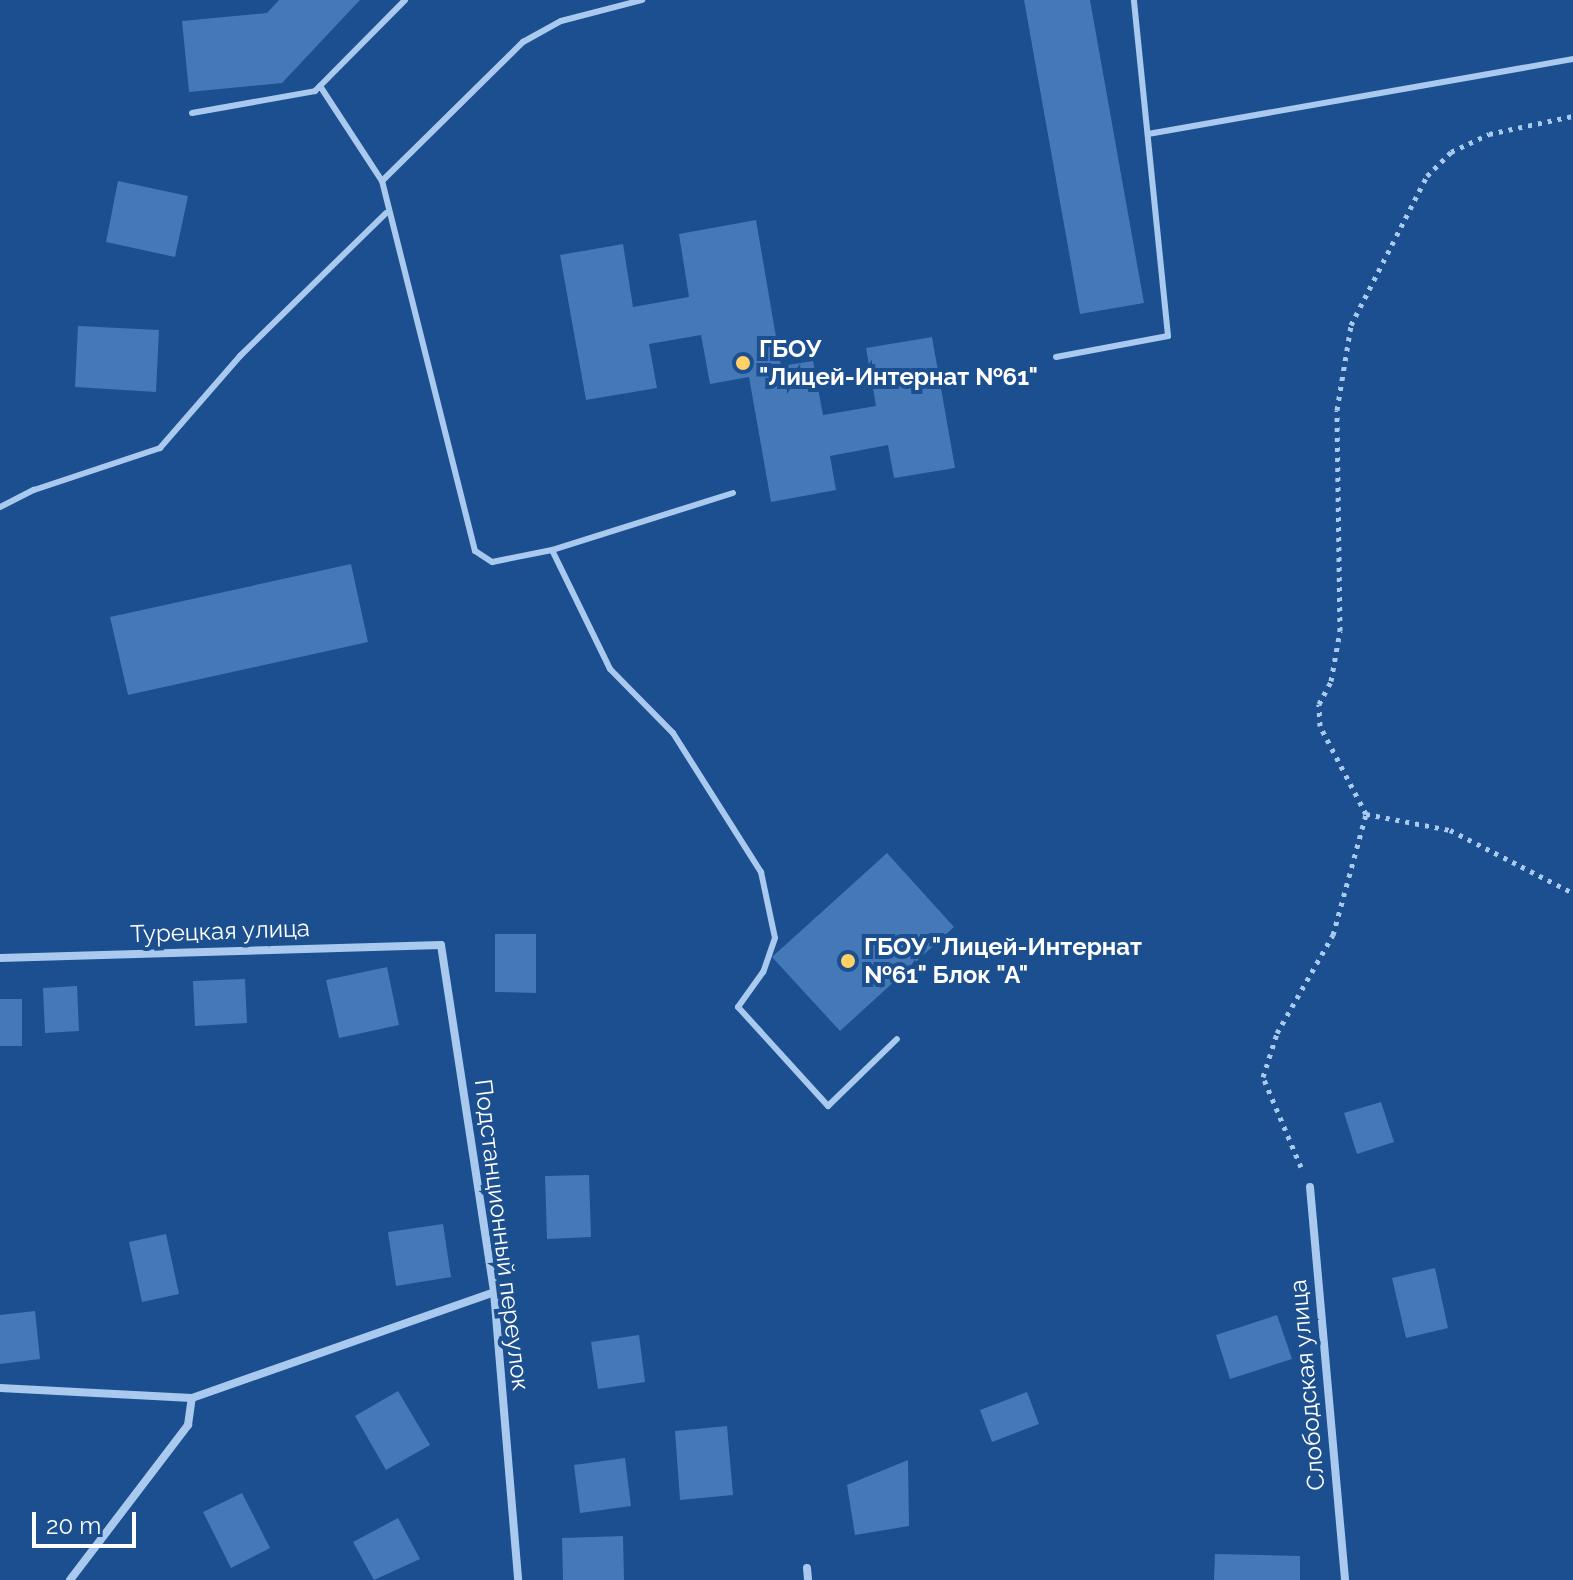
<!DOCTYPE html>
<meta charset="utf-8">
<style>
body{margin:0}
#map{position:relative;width:1573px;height:1580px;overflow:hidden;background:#1b4f8f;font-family:Raleway,sans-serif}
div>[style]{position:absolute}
.building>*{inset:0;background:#4478b7}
.path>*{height:5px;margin-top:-2.5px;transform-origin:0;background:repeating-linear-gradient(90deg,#a9c9ee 0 4px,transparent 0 10px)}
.lane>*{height:6px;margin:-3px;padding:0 3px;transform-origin:3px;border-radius:3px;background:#a9c9ee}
.street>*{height:8px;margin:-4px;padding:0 4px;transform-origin:4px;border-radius:4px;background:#a9c9ee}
.dots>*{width:22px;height:22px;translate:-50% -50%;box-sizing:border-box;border:4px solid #1b4f8f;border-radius:50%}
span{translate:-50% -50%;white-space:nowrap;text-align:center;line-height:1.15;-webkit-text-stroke:8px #1b4f8f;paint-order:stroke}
.poi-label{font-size:24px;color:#fff;font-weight:700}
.left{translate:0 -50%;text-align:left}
.street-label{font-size:24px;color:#fff}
.scale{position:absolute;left:32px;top:1512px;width:104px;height:36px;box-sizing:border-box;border:4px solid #fff;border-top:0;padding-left:10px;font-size:24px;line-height:28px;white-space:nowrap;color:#fff;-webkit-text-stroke:6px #1b4f8f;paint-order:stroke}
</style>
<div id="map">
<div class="building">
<i style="clip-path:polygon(279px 0,360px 0,282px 83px,189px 92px,182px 21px,267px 13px)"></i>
<i style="clip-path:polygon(1024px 0,1090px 0,1144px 303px,1080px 314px)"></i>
<i style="clip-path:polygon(118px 181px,188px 196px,175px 257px,106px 242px)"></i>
<i style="clip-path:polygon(756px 220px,781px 366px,813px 361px,823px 415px,876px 406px,866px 348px,932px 337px,955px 468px,894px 478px,888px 445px,830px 456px,836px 490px,771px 502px,749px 377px,710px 384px,701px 335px,649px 344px,657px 388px,586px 400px,560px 255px,623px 244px,633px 307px,689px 297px,679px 234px)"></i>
<i style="clip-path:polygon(78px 326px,159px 330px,156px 392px,75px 387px)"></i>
<i style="clip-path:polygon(351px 564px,368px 642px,128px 695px,110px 617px)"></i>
<i style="clip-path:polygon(887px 853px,954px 927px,840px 1031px,772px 957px)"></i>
<i style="clip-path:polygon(495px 934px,536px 934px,536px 993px,495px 992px)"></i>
<i style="clip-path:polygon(387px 967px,399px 1025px,339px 1038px,326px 980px)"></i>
<i style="clip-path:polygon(245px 979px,247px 1023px,195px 1026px,193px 981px)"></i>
<i style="clip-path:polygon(77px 986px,79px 1031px,45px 1033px,43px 988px)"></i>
<i style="clip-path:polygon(0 999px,22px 999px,22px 1046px,0 1046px)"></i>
<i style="clip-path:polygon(1381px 1102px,1394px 1142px,1357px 1154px,1344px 1113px)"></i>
<i style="clip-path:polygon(589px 1175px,591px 1237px,547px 1239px,545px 1176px)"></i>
<i style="clip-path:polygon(443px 1224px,451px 1277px,396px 1286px,388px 1232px)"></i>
<i style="clip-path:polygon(166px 1234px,179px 1294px,142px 1302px,129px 1242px)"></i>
<i style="clip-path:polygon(1435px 1268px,1448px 1328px,1406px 1338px,1392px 1278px)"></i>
<i style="clip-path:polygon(35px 1311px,40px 1359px,0 1364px,0 1315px)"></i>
<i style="clip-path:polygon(1277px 1315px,1292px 1359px,1230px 1379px,1216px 1335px)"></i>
<i style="clip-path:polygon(639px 1335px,645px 1382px,598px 1389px,591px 1342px)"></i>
<i style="clip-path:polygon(398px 1391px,430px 1445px,386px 1470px,355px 1416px)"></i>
<i style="clip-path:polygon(1027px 1392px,1039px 1424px,992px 1442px,980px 1410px)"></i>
<i style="clip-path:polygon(727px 1426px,733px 1495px,680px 1500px,675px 1431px)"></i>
<i style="clip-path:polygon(625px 1458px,631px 1506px,580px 1513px,574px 1465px)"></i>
<i style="clip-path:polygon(908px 1460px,909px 1526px,855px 1535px,847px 1485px)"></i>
<i style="clip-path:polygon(242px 1493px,270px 1548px,231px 1568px,203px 1512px)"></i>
<i style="clip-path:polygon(398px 1518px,420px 1559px,374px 1580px,353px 1542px)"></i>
<i style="clip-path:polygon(623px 1536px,624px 1580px,563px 1580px,562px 1538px)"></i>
<i style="clip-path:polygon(1215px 1554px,1300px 1556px,1300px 1580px,1214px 1580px)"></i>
</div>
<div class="path">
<i style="left:1366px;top:814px;width:86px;rotate:10.8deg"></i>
<i style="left:1450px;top:830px;width:138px;rotate:27.1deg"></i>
<i style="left:1301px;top:1167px;width:98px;rotate:-112.9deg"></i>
<i style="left:1263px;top:1077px;width:46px;rotate:-72.3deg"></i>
<i style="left:1277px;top:1033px;width:113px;rotate:-60.3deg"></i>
<i style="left:1333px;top:935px;width:125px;rotate:-74.7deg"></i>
<i style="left:1366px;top:814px;width:99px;rotate:-117.6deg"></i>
<i style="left:1320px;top:726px;width:22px;rotate:-93deg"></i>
<i style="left:1319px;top:704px;width:26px;rotate:-62deg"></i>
<i style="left:1331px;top:681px;width:51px;rotate:-79.8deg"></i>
<i style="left:1340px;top:631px;width:221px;rotate:-90.8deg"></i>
<i style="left:1337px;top:410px;width:86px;rotate:-80.6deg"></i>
<i style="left:1351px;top:325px;width:167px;rotate:-63deg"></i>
<i style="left:1427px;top:176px;width:34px;rotate:-45deg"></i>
<i style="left:1451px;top:152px;width:42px;rotate:-25.3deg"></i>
<i style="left:1489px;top:134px;width:86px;rotate:-12.1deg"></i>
</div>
<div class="lane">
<i style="left:320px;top:86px;width:113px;rotate:56.9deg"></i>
<i style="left:192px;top:113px;width:125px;rotate:-10.1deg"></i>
<i style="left:315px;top:91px;width:128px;rotate:-45.3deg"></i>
<i style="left:1148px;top:134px;width:432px;rotate:-10deg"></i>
<i style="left:1056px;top:357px;width:114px;rotate:-10.6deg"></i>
<i style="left:1168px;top:336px;width:338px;rotate:-95.8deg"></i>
<i style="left:733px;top:493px;width:190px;rotate:162.5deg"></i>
<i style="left:552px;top:550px;width:132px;rotate:64deg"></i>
<i style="left:610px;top:669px;width:90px;rotate:45.5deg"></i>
<i style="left:673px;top:733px;width:165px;rotate:57.7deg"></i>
<i style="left:761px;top:872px;width:67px;rotate:78deg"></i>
<i style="left:775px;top:938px;width:36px;rotate:109deg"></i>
<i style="left:763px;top:972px;width:43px;rotate:125.5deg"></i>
<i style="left:738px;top:1007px;width:134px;rotate:47.7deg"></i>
<i style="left:828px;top:1106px;width:96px;rotate:-44.2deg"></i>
<i style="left:0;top:507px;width:38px;rotate:-27deg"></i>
<i style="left:34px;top:490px;width:133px;rotate:-18.4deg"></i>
<i style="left:160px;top:448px;width:122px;rotate:-49deg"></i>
<i style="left:240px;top:356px;width:204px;rotate:-44.4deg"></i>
<i style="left:552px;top:550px;width:61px;rotate:168.7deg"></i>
<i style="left:492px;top:562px;width:20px;rotate:-147deg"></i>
<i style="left:475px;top:551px;width:382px;rotate:-104.1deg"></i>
<i style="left:382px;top:181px;width:198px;rotate:-44.6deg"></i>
<i style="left:523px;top:42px;width:43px;rotate:-28.9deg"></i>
<i style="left:561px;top:21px;width:84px;rotate:-14.5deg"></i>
</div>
<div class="street">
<i style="left:0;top:958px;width:441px;rotate:-1.7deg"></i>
<i style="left:441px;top:945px;width:351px;rotate:81.3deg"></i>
<i style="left:494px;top:1292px;width:289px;rotate:85.2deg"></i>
<i style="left:1310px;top:1187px;width:395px;rotate:84.9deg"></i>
<i style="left:0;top:1388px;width:192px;rotate:3deg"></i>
<i style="left:192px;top:1398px;width:320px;rotate:-19.3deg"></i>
<i style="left:807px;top:1568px;width:12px;rotate:85deg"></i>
<i style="left:70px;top:1580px;width:195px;rotate:-52.7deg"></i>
<i style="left:188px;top:1425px;width:27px;rotate:-82deg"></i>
</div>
<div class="dots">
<i style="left:743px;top:363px;background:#ffd166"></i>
<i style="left:848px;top:961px;background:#ffd166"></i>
</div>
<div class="poi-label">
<span class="left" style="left:759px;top:363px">ГБОУ<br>"Лицей-Интернат №61"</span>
<span class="left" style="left:864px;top:961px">ГБОУ "Лицей-Интернат<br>№61" Блок "А"</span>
</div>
<div class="street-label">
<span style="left:220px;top:931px;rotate:-2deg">Турецкая улица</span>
<span style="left:502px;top:1235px;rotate:83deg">Подстанционный переулок</span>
<span style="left:1307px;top:1385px;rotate:-95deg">Слободская улица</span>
</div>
<div class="scale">20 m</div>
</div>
